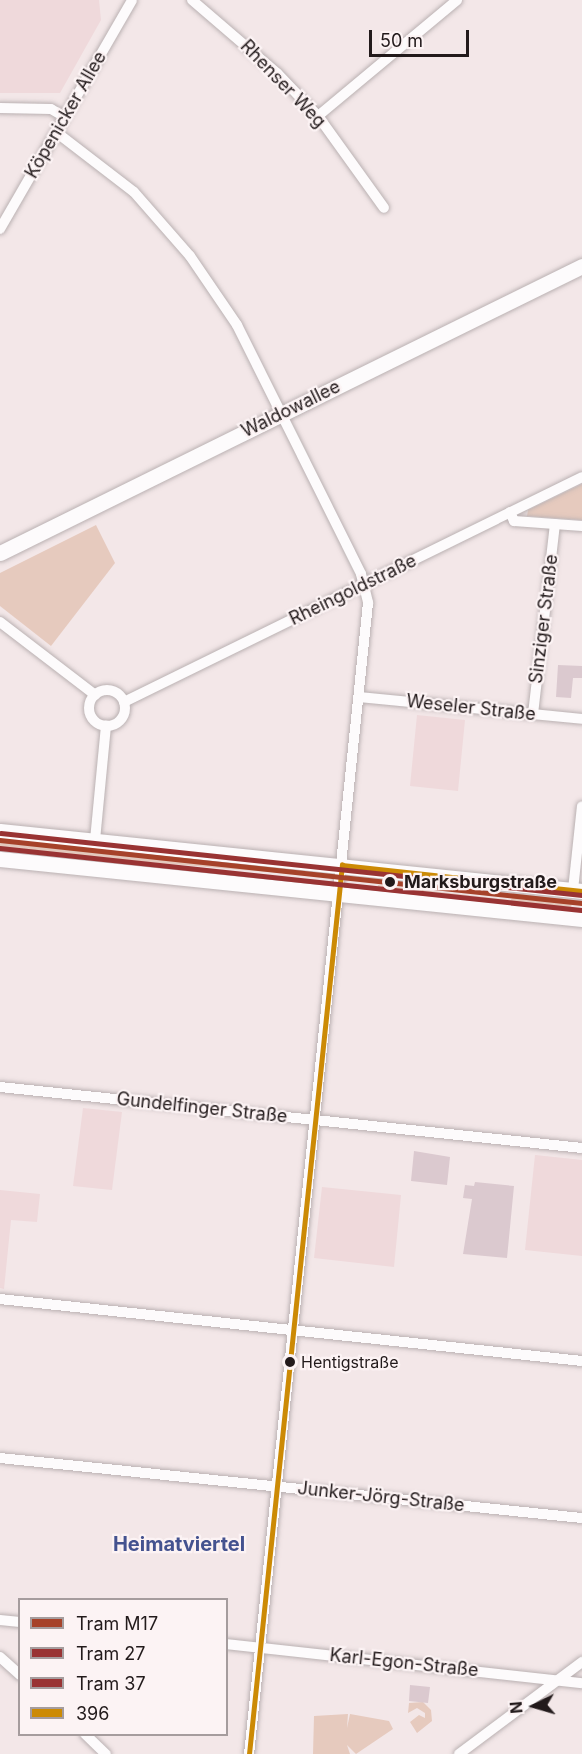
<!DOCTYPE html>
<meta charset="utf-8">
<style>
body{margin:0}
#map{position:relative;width:582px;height:1754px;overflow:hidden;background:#f3e7e8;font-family:Inter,sans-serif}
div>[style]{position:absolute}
.built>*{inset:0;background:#efd9db}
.green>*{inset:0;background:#e6cabe}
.building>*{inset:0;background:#dbc9cf}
.roads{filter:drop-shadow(0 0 2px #bab1b2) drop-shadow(0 0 2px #bab1b2)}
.street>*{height:10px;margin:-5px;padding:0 5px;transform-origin:5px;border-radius:5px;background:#fdfbfc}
.street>.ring{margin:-5px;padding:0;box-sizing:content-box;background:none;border:10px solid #fdfbfc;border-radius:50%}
.secondary>*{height:15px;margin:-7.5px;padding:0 7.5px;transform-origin:7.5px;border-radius:7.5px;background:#fdfbfc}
.tram>*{height:1.5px;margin:-0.75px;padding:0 0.75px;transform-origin:0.75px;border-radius:0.75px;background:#cecaca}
.bus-1>*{height:4.5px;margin:-2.25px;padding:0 2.25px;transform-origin:2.25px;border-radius:2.25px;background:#cc8a05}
.tram-1>*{height:4.5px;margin:-2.25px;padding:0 2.25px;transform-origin:2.25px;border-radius:2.25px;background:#a6422a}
.tram-2>*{height:4.5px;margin:-2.25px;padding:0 2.25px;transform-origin:2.25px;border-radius:2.25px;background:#933}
.tram-3>*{height:4.5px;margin:-2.25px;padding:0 2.25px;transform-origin:2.25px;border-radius:2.25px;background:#933}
.dots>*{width:16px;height:16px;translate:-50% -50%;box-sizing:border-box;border:3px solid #fcf3f4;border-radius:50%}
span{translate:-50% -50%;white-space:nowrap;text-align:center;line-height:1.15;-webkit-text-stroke:4.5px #fcf3f4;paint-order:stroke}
.bus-label{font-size:16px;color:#221a1b}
.left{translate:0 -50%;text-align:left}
.street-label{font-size:18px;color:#221a1b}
.stop-label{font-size:18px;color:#221a1b;font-weight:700}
.neighbourhood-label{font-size:20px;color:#44528f;font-weight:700}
.legend{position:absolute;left:18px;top:1598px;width:210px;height:138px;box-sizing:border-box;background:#fcf3f4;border:2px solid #a59c9d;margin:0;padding:8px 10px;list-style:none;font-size:18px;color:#221a1b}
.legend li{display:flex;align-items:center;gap:12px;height:30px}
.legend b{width:30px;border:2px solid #a59c9d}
.north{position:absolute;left:504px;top:1676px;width:60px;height:60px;-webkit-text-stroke:4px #fcf3f4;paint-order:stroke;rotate:265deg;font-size:16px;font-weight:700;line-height:24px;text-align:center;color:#221a1b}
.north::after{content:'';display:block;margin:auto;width:21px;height:27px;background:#221a1b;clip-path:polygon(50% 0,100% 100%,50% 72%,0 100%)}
.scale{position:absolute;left:369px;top:30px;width:100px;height:27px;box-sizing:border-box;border:3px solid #221a1b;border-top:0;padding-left:8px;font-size:18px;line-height:21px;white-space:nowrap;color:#221a1b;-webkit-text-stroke:4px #fcf3f4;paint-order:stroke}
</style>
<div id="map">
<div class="built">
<i style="clip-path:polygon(0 0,99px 0,101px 20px,60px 93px,0 93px)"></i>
<i style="clip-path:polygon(417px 715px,465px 720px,458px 791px,410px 786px)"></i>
<i style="clip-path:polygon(83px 1108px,122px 1112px,112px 1190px,73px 1186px)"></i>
<i style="clip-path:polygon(535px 1155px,582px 1160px,582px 1256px,525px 1250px)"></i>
<i style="clip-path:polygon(322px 1187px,401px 1195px,394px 1267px,314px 1258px)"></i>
<i style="clip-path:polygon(0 1190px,40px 1194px,37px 1222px,11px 1220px,4px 1289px,0 1288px)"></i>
</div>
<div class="green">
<i style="clip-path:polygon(582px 484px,582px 520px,527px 516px,528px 510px)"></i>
<i style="clip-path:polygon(96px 525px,115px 563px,51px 646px,0 606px,0 573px)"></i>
<i style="clip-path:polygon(0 838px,305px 870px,305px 875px,0 850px)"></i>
<i style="clip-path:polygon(378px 885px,511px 900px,513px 893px,582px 902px,572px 901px,571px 908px,578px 911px,377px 890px)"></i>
<i style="clip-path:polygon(423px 1702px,431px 1710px,432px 1721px,417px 1733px,410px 1722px,419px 1715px,425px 1718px,425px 1713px,417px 1708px,408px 1713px,409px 1703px)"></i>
<i style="clip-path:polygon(348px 1714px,347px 1728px,350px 1714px,389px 1721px,393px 1729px,356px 1754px,347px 1745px,350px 1754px,313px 1754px,314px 1716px)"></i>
</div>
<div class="building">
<i style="clip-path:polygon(558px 665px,582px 666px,582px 678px,573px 678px,571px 698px,556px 697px)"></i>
<i style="clip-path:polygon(414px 1151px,450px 1157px,447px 1185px,411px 1181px)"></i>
<i style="clip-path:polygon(475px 1182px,514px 1186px,507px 1258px,463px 1254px,472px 1199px,463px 1198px,465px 1185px,474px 1186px)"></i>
<i style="clip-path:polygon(410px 1685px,430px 1687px,428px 1703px,409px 1701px)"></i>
</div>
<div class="roads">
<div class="street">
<i style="left:192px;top:0;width:112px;rotate:40.7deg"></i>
<i style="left:277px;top:73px;width:59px;rotate:46.4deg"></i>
<i style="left:318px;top:116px;width:113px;rotate:54.3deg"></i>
<i style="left:0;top:108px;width:51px;rotate:1.1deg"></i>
<i style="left:51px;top:109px;width:16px;rotate:30deg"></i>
<i style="left:318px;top:116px;width:181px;rotate:-39.8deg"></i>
<i style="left:56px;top:132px;width:98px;rotate:37.6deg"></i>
<i style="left:134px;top:192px;width:85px;rotate:48.8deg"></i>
<i style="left:190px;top:256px;width:83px;rotate:55.7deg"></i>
<i style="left:237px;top:325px;width:278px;rotate:63.5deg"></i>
<i style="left:361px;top:574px;width:30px;rotate:76deg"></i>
<i style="left:368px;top:603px;width:1157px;rotate:95.9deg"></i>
<i style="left:0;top:229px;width:264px;rotate:-60deg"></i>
<i style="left:510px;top:512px;width:10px;rotate:66deg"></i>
<i style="left:514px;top:521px;width:68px;rotate:4.2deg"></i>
<i style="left:0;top:622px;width:120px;rotate:37.5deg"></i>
<i class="ring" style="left:89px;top:690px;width:26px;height:26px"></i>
<i style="left:359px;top:697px;width:224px;rotate:5.6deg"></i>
<i style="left:124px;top:702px;width:510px;rotate:-26.16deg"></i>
<i style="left:533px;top:714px;width:191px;rotate:-83.4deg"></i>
<i style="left:95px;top:840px;width:115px;rotate:-84.5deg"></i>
<i style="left:573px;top:890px;width:84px;rotate:-83.9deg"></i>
<i style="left:0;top:1087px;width:585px;rotate:5.98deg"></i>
<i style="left:0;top:1299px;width:585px;rotate:6.08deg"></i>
<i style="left:0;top:1458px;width:585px;rotate:5.89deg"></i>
<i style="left:0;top:1620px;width:20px;rotate:6deg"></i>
<i style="left:226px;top:1644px;width:358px;rotate:6.3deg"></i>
<i style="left:0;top:1657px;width:27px;rotate:42deg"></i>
<i style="left:85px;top:1734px;width:29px;rotate:44deg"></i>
<i style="left:459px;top:1754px;width:154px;rotate:-36.8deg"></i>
</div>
<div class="secondary">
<i style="left:0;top:553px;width:649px;rotate:-26.25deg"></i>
<i style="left:0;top:831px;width:585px;rotate:5.89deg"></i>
<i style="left:0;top:859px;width:585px;rotate:5.89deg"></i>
</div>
</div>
<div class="tram">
<i style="left:574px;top:902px;width:8px;rotate:14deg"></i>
</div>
<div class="bus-1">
<i style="left:249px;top:1754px;width:894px;rotate:-84.03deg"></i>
<i style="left:342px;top:865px;width:241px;rotate:6.2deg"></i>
</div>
<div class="tram-1">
<i style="left:0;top:840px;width:585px;rotate:6.18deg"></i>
</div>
<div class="tram-2">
<i style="left:0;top:848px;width:584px;rotate:6.09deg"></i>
</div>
<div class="tram-3">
<i style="left:1px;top:833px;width:584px;rotate:6.09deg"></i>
</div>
<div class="dots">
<i style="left:390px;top:882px;background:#221a1b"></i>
<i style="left:290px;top:1362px;background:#221a1b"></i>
</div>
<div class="bus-label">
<span class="left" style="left:301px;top:1362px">Hentigstraße</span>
</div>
<div class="street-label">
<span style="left:283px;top:84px;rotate:46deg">Rhenser Weg</span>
<span style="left:66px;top:115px;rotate:-60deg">Köpenicker Allee</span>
<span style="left:291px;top:409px;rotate:-26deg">Waldowallee</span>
<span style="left:353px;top:590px;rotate:-26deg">Rheingoldstraße</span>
<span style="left:544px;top:619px;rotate:-83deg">Sinziger Straße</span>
<span style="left:471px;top:708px;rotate:6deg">Weseler Straße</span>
<span style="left:202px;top:1108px;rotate:6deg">Gundelfinger Straße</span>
<span style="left:381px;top:1497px;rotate:6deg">Junker-Jörg-Straße</span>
<span style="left:404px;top:1663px;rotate:6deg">Karl-Egon-Straße</span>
</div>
<div class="stop-label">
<span class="left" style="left:404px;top:882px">Marksburgstraße</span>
</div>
<div class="neighbourhood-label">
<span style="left:179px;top:1544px">Heimatviertel</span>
</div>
<ul class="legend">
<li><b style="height:8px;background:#a6422a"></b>Tram M17</li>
<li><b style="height:8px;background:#933"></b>Tram 27</li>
<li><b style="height:8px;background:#933"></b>Tram 37</li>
<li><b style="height:8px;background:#cc8a05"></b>396</li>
</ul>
<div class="north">N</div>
<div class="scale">50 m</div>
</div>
